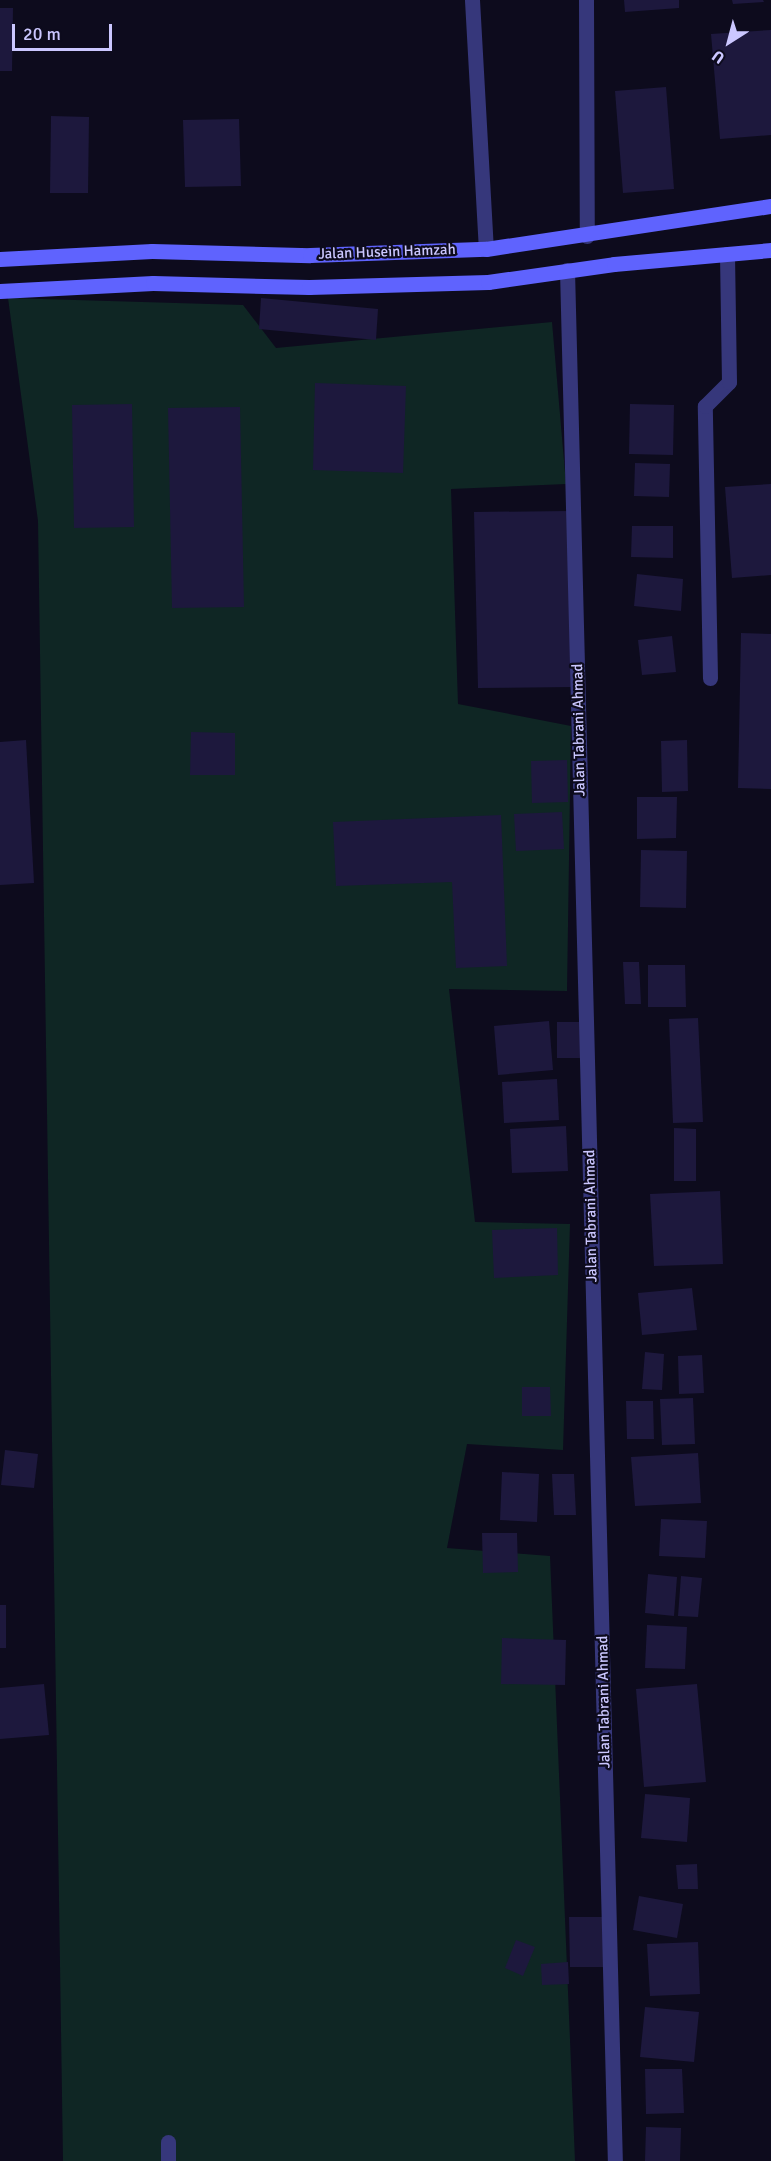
<!DOCTYPE html>
<style>
body{margin:0}
#map{position:relative;width:771px;height:2161px;overflow:hidden;background:#0d0b1d;font-family:Signika,sans-serif}
div>[style]{position:absolute}
.green>*{inset:0;background:#0f2624}
.building>*{inset:0;background:#1d183d}
.lane>*{height:15px;margin:-7.5px;padding:0 7.5px;transform-origin:7.5px;border-radius:7.5px;background:#36377b}
.street>*{height:15px;margin:-7.5px;padding:0 7.5px;transform-origin:7.5px;border-radius:7.5px;background:#36377b}
.secondary>*{height:15px;margin:-7.5px;padding:0 7.5px;transform-origin:7.5px;border-radius:7.5px;background:#5f63fe}
span{translate:-50% -50%;white-space:nowrap;text-align:center;line-height:1.15;-webkit-text-stroke:4.5px #0d0b1d;paint-order:stroke}
.street-label{font-size:15px;color:#cbc7ff}
.north{position:absolute;left:699px;top:12px;width:60px;height:60px;-webkit-text-stroke:4px #0d0b1d;paint-order:stroke;rotate:216deg;font-size:16px;font-weight:700;line-height:24px;text-align:center;color:#cbc7ff}
.north::after{content:'';display:block;margin:auto;width:21px;height:27px;background:#cbc7ff;clip-path:polygon(50% 0,100% 100%,50% 72%,0 100%)}
.scale{position:absolute;left:12px;top:24px;width:100px;height:27px;box-sizing:border-box;border:3px solid #cbc7ff;border-top:0;padding-left:8px;font-size:18px;line-height:21px;white-space:nowrap;color:#cbc7ff;-webkit-text-stroke:4px #0d0b1d;paint-order:stroke}
</style>
<div id="map">
<div class="green">
<i style="clip-path:polygon(8px 298px,243px 305px,276px 348px,552px 322px,566px 484px,451px 489px,458px 704px,571px 726px,567px 991px,449px 989px,475px 1222px,570px 1224px,563px 1450px,467px 1444px,447px 1548px,550px 1556px,575px 2161px,63px 2161px,38px 521px)"></i>
</div>
<div class="building">
<i style="clip-path:polygon(624px 0,679px 0,679px 8px,625px 12px)"></i>
<i style="clip-path:polygon(732px 0,763px 0,764px 2px,733px 4px)"></i>
<i style="clip-path:polygon(0 8px,13px 8px,12px 71px,0 71px)"></i>
<i style="clip-path:polygon(771px 30px,771px 135px,720px 139px,711px 34px)"></i>
<i style="clip-path:polygon(666px 87px,674px 189px,623px 193px,615px 91px)"></i>
<i style="clip-path:polygon(51px 116px,89px 117px,88px 193px,50px 193px)"></i>
<i style="clip-path:polygon(239px 119px,241px 186px,185px 187px,183px 120px)"></i>
<i style="clip-path:polygon(261px 298px,378px 309px,376px 340px,259px 329px)"></i>
<i style="clip-path:polygon(315px 383px,406px 386px,403px 473px,313px 470px)"></i>
<i style="clip-path:polygon(132px 404px,134px 527px,74px 528px,72px 405px)"></i>
<i style="clip-path:polygon(630px 404px,674px 405px,673px 455px,629px 454px)"></i>
<i style="clip-path:polygon(240px 407px,244px 607px,172px 608px,168px 408px)"></i>
<i style="clip-path:polygon(635px 463px,670px 464px,669px 497px,634px 496px)"></i>
<i style="clip-path:polygon(771px 484px,771px 575px,732px 578px,725px 487px)"></i>
<i style="clip-path:polygon(569px 511px,573px 687px,478px 688px,474px 512px)"></i>
<i style="clip-path:polygon(632px 526px,673px 526px,673px 558px,631px 557px)"></i>
<i style="clip-path:polygon(637px 574px,683px 579px,681px 611px,634px 606px)"></i>
<i style="clip-path:polygon(741px 633px,771px 634px,771px 789px,738px 788px)"></i>
<i style="clip-path:polygon(672px 636px,676px 672px,642px 675px,638px 640px)"></i>
<i style="clip-path:polygon(191px 732px,235px 733px,235px 775px,190px 775px)"></i>
<i style="clip-path:polygon(26px 740px,34px 883px,0 885px,0 742px)"></i>
<i style="clip-path:polygon(687px 740px,688px 791px,662px 792px,661px 741px)"></i>
<i style="clip-path:polygon(567px 760px,568px 802px,532px 803px,531px 761px)"></i>
<i style="clip-path:polygon(637px 797px,677px 797px,676px 838px,637px 839px)"></i>
<i style="clip-path:polygon(562px 812px,564px 849px,516px 851px,514px 814px)"></i>
<i style="clip-path:polygon(501px 815px,507px 966px,456px 968px,452px 882px,336px 886px,333px 822px)"></i>
<i style="clip-path:polygon(641px 850px,687px 851px,686px 908px,640px 907px)"></i>
<i style="clip-path:polygon(623px 962px,639px 962px,641px 1004px,625px 1004px)"></i>
<i style="clip-path:polygon(648px 965px,685px 965px,686px 1007px,648px 1007px)"></i>
<i style="clip-path:polygon(698px 1018px,703px 1122px,673px 1123px,669px 1019px)"></i>
<i style="clip-path:polygon(549px 1021px,553px 1070px,498px 1075px,494px 1026px)"></i>
<i style="clip-path:polygon(557px 1022px,583px 1022px,583px 1058px,557px 1058px)"></i>
<i style="clip-path:polygon(557px 1079px,559px 1120px,504px 1123px,502px 1082px)"></i>
<i style="clip-path:polygon(566px 1126px,568px 1171px,512px 1173px,510px 1129px)"></i>
<i style="clip-path:polygon(674px 1128px,696px 1129px,696px 1181px,674px 1181px)"></i>
<i style="clip-path:polygon(720px 1191px,723px 1264px,654px 1266px,650px 1194px)"></i>
<i style="clip-path:polygon(557px 1228px,558px 1275px,494px 1278px,492px 1230px)"></i>
<i style="clip-path:polygon(692px 1288px,697px 1330px,642px 1335px,638px 1293px)"></i>
<i style="clip-path:polygon(645px 1352px,664px 1354px,662px 1390px,642px 1389px)"></i>
<i style="clip-path:polygon(702px 1355px,704px 1393px,679px 1394px,678px 1356px)"></i>
<i style="clip-path:polygon(522px 1387px,550px 1387px,551px 1416px,522px 1416px)"></i>
<i style="clip-path:polygon(693px 1398px,695px 1444px,662px 1445px,660px 1399px)"></i>
<i style="clip-path:polygon(626px 1401px,653px 1401px,654px 1439px,627px 1439px)"></i>
<i style="clip-path:polygon(5px 1450px,38px 1454px,34px 1488px,1px 1485px)"></i>
<i style="clip-path:polygon(698px 1453px,701px 1503px,635px 1506px,631px 1457px)"></i>
<i style="clip-path:polygon(502px 1472px,539px 1474px,537px 1522px,500px 1520px)"></i>
<i style="clip-path:polygon(552px 1474px,574px 1474px,576px 1515px,554px 1515px)"></i>
<i style="clip-path:polygon(661px 1519px,707px 1521px,705px 1558px,659px 1556px)"></i>
<i style="clip-path:polygon(482px 1533px,517px 1533px,518px 1572px,483px 1573px)"></i>
<i style="clip-path:polygon(648px 1574px,677px 1577px,674px 1616px,645px 1613px)"></i>
<i style="clip-path:polygon(681px 1576px,702px 1578px,698px 1617px,678px 1616px)"></i>
<i style="clip-path:polygon(0 1605px,6px 1605px,6px 1648px,0 1648px)"></i>
<i style="clip-path:polygon(647px 1625px,687px 1627px,685px 1669px,645px 1668px)"></i>
<i style="clip-path:polygon(502px 1638px,566px 1640px,565px 1685px,501px 1684px)"></i>
<i style="clip-path:polygon(44px 1684px,49px 1735px,0 1739px,0 1688px)"></i>
<i style="clip-path:polygon(697px 1684px,706px 1782px,644px 1787px,636px 1689px)"></i>
<i style="clip-path:polygon(645px 1794px,690px 1798px,687px 1842px,641px 1838px)"></i>
<i style="clip-path:polygon(697px 1864px,698px 1889px,678px 1889px,676px 1865px)"></i>
<i style="clip-path:polygon(639px 1896px,683px 1904px,677px 1938px,633px 1930px)"></i>
<i style="clip-path:polygon(569px 1917px,607px 1917px,608px 1967px,570px 1967px)"></i>
<i style="clip-path:polygon(516px 1940px,535px 1947px,523px 1976px,505px 1968px)"></i>
<i style="clip-path:polygon(698px 1942px,700px 1994px,650px 1996px,647px 1944px)"></i>
<i style="clip-path:polygon(568px 1962px,569px 1984px,542px 1985px,541px 1964px)"></i>
<i style="clip-path:polygon(645px 2007px,699px 2012px,694px 2062px,640px 2057px)"></i>
<i style="clip-path:polygon(645px 2069px,682px 2069px,684px 2113px,646px 2114px)"></i>
<i style="clip-path:polygon(646px 2127px,681px 2128px,680px 2161px,645px 2161px)"></i>
</div>
<div class="lane">
<i style="left:472px;top:0;width:249px;rotate:86.8deg"></i>
<i style="left:586px;top:0;width:236px;rotate:89.8deg"></i>
</div>
<div class="street">
<i style="left:567px;top:270px;width:1892px;rotate:88.55deg"></i>
<i style="left:710px;top:678px;width:272px;rotate:-91.1deg"></i>
<i style="left:705px;top:406px;width:34px;rotate:-45deg"></i>
<i style="left:729px;top:382px;width:128px;rotate:-90.9deg"></i>
<i style="left:168px;top:2142px;width:19px;rotate:90deg"></i>
</div>
<div class="secondary">
<i style="left:0;top:259px;width:152px;rotate:-3deg"></i>
<i style="left:152px;top:251px;width:158px;rotate:1.5deg"></i>
<i style="left:310px;top:255px;width:176px;rotate:-2deg"></i>
<i style="left:486px;top:249px;width:288px;rotate:-8.6deg"></i>
<i style="left:0;top:291px;width:153px;rotate:-3deg"></i>
<i style="left:153px;top:283px;width:156px;rotate:1.5deg"></i>
<i style="left:309px;top:287px;width:179px;rotate:-1.6deg"></i>
<i style="left:488px;top:282px;width:127px;rotate:-8.1deg"></i>
<i style="left:614px;top:264px;width:158px;rotate:-5.1deg"></i>
</div>
<div class="street-label">
<span style="left:387px;top:252px;rotate:-2deg">Jalan Husein Hamzah</span>
<span style="left:579px;top:730px;rotate:-91deg">Jalan Tabrani Ahmad</span>
<span style="left:591px;top:1216px;rotate:-91deg">Jalan Tabrani Ahmad</span>
<span style="left:604px;top:1702px;rotate:-91deg">Jalan Tabrani Ahmad</span>
</div>
<div class="north">U</div>
<div class="scale">20 m</div>
</div>
